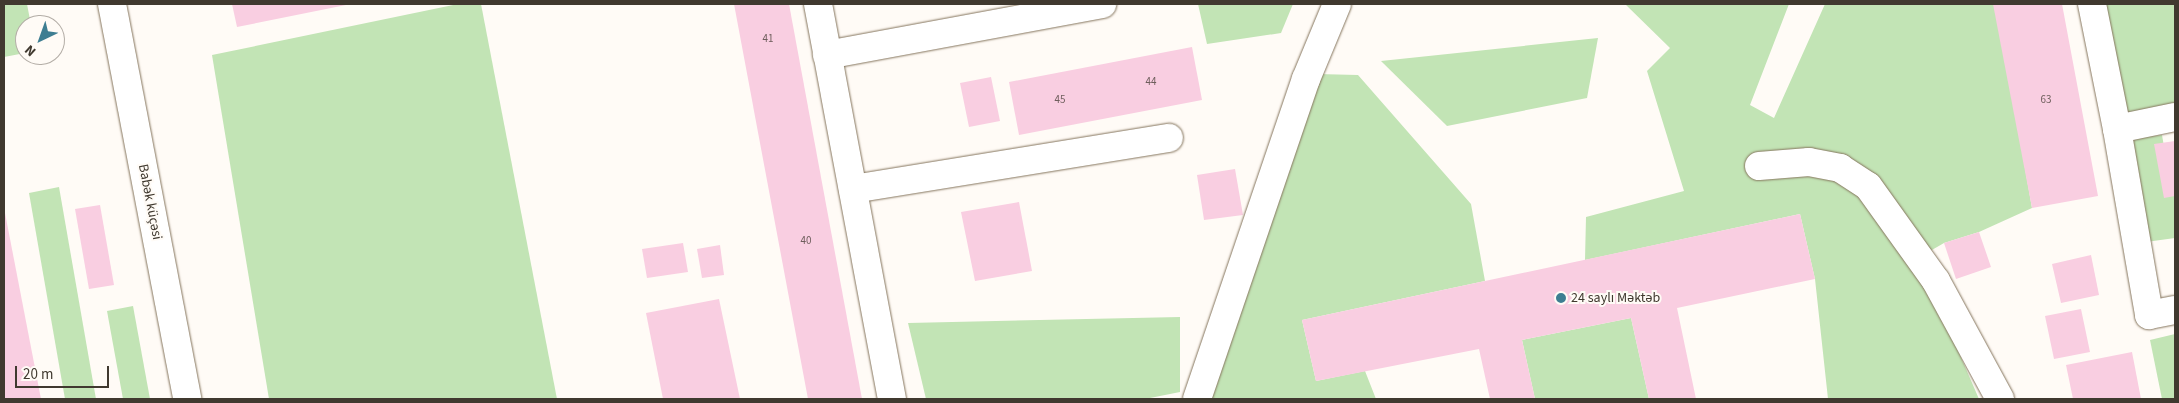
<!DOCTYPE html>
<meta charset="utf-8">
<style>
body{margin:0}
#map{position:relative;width:2179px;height:403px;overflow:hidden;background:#fffbf6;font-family:"Source Sans 3",sans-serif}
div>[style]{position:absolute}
.green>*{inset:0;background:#c2e4b5}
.building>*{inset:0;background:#f9cee1}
.roads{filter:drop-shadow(0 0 1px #85755d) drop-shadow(0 0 1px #85755d)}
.minor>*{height:28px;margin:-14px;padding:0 14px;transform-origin:14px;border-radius:14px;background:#fff}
.dots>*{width:14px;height:14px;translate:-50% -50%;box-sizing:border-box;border:2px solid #fffbf6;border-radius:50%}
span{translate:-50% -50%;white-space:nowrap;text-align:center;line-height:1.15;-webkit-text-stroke:4px #fffbf6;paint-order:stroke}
.number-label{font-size:11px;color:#6e5e5c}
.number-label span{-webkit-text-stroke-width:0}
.street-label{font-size:14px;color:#40392f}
.poi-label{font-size:14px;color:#40392f}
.left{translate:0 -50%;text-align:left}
.frame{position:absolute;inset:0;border:5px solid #40392f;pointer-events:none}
.north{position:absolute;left:15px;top:15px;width:50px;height:50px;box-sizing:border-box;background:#fffbf6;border:1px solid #b3ada6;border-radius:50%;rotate:222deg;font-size:14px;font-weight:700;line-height:20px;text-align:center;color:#40392f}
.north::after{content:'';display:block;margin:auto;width:18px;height:22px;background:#3e7e92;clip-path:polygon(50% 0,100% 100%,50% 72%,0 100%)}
.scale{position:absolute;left:15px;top:366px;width:94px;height:22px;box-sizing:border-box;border:2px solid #40392f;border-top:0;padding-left:6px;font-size:15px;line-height:18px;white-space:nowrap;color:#40392f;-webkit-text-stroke:4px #fffbf6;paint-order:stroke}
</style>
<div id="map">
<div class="green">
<i style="clip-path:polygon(4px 4px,27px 4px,31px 25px,25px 25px,25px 53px,4px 57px)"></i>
<i style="clip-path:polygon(458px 4px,481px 4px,557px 399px,269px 399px,212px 55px)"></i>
<i style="clip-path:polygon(1198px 4px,1293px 4px,1281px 33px,1207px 44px)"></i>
<i style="clip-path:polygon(1625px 4px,1789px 4px,1750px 105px,1774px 118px,1825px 4px,1996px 4px,2032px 208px,1979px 232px,1944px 243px,1918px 258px,1979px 399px,1828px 399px,1815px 279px,1800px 214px,1585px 260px,1586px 217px,1684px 191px,1647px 71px,1670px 48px)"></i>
<i style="clip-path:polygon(2092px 4px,2175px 4px,2175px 117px,2117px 129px)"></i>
<i style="clip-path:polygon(1598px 38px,1587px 98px,1447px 126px,1381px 61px)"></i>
<i style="clip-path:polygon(1317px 74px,1358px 75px,1471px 204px,1485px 281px,1302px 320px,1316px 381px,1365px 371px,1376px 399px,1205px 399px)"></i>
<i style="clip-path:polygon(2162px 135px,2171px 187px,2175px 187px,2175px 238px,2146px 242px,2128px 138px)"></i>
<i style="clip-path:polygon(59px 187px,96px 399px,65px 399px,29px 193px)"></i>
<i style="clip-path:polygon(133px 306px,150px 399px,123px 399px,107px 311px)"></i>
<i style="clip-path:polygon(1180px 317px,1180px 392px,1145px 399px,926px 399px,908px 323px)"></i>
<i style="clip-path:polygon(1631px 318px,1649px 399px,1535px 399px,1522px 340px)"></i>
<i style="clip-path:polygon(2175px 334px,2175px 399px,2162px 399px,2150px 340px)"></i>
</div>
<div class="building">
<i style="clip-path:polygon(232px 4px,346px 4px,346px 5px,237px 27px)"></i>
<i style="clip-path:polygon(734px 4px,789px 4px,862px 399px,808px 399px)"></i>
<i style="clip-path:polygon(1993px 4px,2062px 4px,2098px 196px,2032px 208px)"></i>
<i style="clip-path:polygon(1192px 47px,1202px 100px,1019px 135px,1009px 82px)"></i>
<i style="clip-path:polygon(991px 77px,1000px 121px,969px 127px,960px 83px)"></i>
<i style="clip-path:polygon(2175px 141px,2175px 196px,2164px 198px,2154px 144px)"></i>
<i style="clip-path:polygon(1235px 169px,1243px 215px,1204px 220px,1197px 175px)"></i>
<i style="clip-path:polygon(1019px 202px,1032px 271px,975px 281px,961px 212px)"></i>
<i style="clip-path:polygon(100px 205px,114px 285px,89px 289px,75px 209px)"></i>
<i style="clip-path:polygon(4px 213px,5px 213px,41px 399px,4px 399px)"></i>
<i style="clip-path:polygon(1800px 214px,1815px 279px,1677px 308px,1696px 399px,1649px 399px,1631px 318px,1522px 340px,1535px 399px,1490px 399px,1479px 349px,1316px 381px,1302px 320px)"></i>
<i style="clip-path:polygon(1979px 232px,1991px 267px,1956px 279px,1944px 243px)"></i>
<i style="clip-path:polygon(683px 243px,688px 272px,647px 278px,642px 249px)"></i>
<i style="clip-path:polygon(720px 245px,724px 275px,702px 278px,697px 249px)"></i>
<i style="clip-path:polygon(2091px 255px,2099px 295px,2061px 303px,2052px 264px)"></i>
<i style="clip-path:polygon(719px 299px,740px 399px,663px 399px,646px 313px)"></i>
<i style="clip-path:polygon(2081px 309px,2090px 352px,2054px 359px,2045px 316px)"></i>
<i style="clip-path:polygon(2132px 352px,2141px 399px,2073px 399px,2066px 365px)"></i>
</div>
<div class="roads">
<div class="minor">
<i style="left:112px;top:4px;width:402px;rotate:79.2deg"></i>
<i style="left:818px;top:4px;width:402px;rotate:79.4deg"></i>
<i style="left:2092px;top:4px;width:127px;rotate:78.7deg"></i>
<i style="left:2117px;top:129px;width:59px;rotate:-11.7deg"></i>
<i style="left:827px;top:55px;width:280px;rotate:-10.5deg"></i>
<i style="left:2117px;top:129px;width:189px;rotate:80.2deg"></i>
<i style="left:2149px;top:315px;width:26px;rotate:-11deg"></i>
<i style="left:1759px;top:166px;width:50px;rotate:-4.6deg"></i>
<i style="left:1809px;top:162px;width:32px;rotate:11deg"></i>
<i style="left:1840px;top:168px;width:33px;rotate:33deg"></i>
<i style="left:1868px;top:186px;width:117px;rotate:54.4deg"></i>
<i style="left:1936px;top:281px;width:134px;rotate:61.5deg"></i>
<i style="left:853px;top:189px;width:320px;rotate:-9.2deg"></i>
<i style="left:1197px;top:399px;width:338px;rotate:-71.2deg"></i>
<i style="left:1306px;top:79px;width:81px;rotate:-67.5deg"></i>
</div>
</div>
<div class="dots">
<i style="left:1561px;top:298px;background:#3e7e92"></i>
</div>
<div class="number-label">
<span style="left:768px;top:39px">41</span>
<span style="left:1151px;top:82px">44</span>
<span style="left:1060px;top:100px">45</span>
<span style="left:2046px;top:100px">63</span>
<span style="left:806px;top:241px">40</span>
</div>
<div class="street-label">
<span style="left:150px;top:202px;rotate:79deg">Babək küçəsi</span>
</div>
<div class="poi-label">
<span class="left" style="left:1571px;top:298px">24 saylı Məktəb</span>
</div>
<div class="frame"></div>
<div class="north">N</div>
<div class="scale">20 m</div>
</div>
